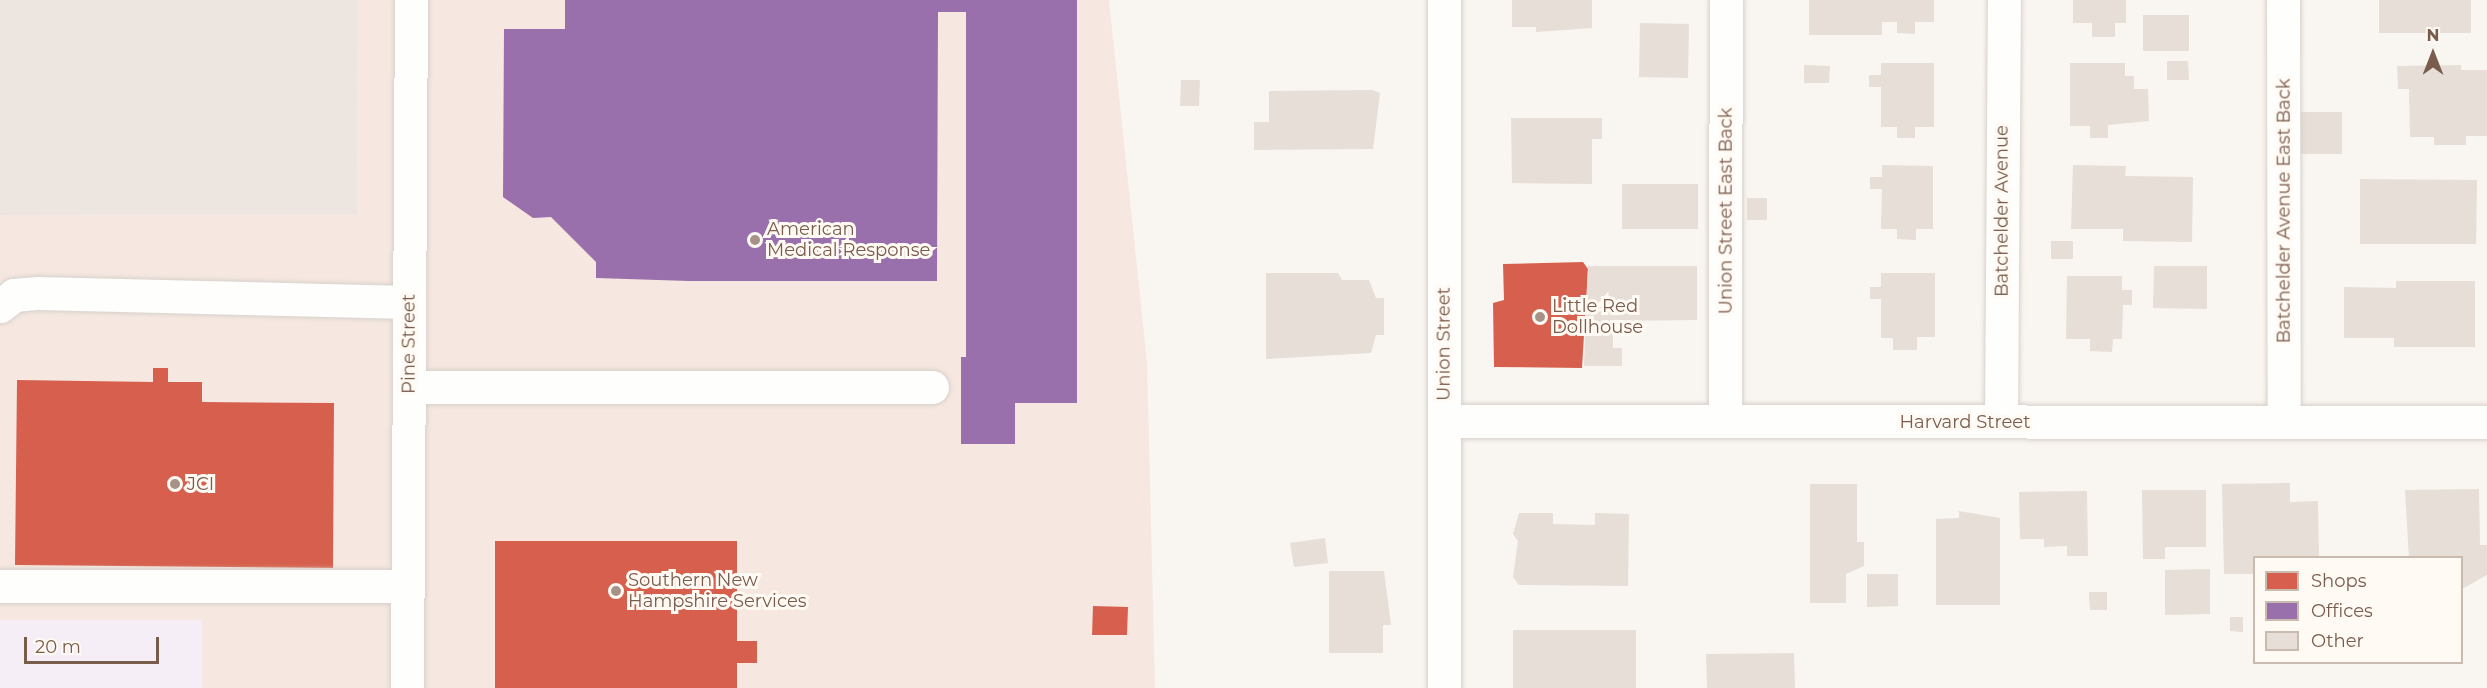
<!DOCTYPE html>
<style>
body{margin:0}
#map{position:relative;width:2487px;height:688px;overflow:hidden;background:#f9f5f0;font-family:Montserrat,sans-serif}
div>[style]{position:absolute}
.commercial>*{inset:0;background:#f6e8e1}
.industrial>*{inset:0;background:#ede5e0}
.education>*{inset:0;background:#f6eef6}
.shops>*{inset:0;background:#d6604d}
.offices>*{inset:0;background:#9970ab}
.building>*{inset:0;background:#e6ded7}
.roads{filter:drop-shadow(0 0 2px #d7d1cb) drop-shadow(0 0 2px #d7d1cb)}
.minor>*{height:33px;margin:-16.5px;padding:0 16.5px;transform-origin:16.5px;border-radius:16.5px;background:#fefefd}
.dots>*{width:16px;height:16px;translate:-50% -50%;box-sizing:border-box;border:3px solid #fffaf3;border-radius:50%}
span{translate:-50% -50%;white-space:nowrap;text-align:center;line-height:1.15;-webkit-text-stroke:6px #fffaf3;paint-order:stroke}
.street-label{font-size:18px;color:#7a5c4d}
.poi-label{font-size:18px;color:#7a5c4d}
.left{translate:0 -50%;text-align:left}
.legend{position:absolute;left:2253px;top:556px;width:210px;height:108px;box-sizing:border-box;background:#fffaf3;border:2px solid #cabbb1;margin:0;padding:8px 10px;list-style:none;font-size:18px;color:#7a5c4d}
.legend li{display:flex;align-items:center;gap:12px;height:30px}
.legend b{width:30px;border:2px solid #cabbb1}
.north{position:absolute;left:2403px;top:24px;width:60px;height:60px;-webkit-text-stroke:4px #fffaf3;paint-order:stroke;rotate:0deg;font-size:16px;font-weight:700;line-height:24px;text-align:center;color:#7a5c4d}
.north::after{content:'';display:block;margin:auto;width:21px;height:27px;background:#7a5c4d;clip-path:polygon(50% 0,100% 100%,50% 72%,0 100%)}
.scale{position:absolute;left:24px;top:637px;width:135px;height:27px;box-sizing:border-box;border:3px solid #7a5c4d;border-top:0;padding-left:8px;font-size:18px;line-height:21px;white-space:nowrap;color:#7a5c4d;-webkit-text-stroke:4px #fffaf3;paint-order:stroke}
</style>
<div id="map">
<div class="commercial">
<i style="clip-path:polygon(358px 0,1109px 0,1147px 362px,1155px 688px,202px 688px,202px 620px,0 620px,0 215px,357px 214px)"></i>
</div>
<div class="industrial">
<i style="clip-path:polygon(0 0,358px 0,357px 214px,0 215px)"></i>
</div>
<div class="education">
<i style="clip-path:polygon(0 620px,202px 620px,202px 688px,0 688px)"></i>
</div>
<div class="shops">
<i style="clip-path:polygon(1583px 262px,1588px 269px,1582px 368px,1494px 367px,1493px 303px,1504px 300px,1503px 264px)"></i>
<i style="clip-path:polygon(153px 368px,168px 368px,168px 382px,202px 382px,202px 402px,334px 403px,333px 568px,15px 565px,17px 380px,153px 382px)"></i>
<i style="clip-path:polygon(495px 541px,737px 541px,737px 641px,757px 641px,757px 663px,737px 663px,737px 688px,495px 688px)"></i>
<i style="clip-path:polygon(1093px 606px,1128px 607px,1127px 635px,1092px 635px)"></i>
</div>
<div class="offices">
<i style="clip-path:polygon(565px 0,1077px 0,1077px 403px,1015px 403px,1015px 444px,961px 444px,961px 357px,966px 357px,966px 12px,938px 12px,937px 281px,689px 281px,596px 278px,596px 262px,551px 217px,533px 218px,503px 197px,504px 29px,565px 29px)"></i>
</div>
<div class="building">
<i style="clip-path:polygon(1512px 0,1592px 0,1592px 28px,1536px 32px,1536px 27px,1512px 27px)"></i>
<i style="clip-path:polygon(1809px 0,1934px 0,1934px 22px,1915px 22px,1915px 34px,1897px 33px,1897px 22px,1882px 22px,1882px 35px,1809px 35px)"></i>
<i style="clip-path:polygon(2073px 0,2126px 0,2126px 23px,2115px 23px,2115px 37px,2092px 37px,2092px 23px,2073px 23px)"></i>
<i style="clip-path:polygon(2379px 0,2471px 0,2471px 33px,2379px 33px)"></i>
<i style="clip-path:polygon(2143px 15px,2189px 15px,2189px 51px,2143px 51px)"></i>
<i style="clip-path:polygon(1640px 23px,1689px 24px,1688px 78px,1639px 77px)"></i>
<i style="clip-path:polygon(2167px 61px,2188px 61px,2189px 80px,2167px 80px)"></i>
<i style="clip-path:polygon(1881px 63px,1934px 63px,1934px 127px,1915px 127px,1915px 138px,1897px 138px,1897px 127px,1881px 127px,1881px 87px,1869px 87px,1869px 75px,1881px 75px)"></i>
<i style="clip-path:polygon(2070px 63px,2125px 63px,2125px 76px,2134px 76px,2134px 89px,2148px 89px,2149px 121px,2108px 125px,2108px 138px,2090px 138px,2090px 126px,2070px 126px)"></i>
<i style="clip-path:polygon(1804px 65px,1830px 66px,1829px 83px,1804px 83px)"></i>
<i style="clip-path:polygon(2461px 65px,2461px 70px,2487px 70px,2487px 136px,2466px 136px,2466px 145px,2434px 145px,2434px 137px,2410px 137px,2409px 89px,2398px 89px,2397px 66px)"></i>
<i style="clip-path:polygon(1181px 80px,1200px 80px,1199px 106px,1180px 106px)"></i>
<i style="clip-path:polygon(1372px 90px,1380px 93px,1373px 149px,1254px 150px,1254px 122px,1269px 122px,1269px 91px)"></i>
<i style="clip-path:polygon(2299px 112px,2342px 112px,2342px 154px,2299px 154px)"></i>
<i style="clip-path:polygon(1511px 118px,1602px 118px,1602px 139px,1592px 139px,1592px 184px,1512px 183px)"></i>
<i style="clip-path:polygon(1882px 165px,1933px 166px,1933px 229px,1916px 229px,1916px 240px,1897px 239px,1897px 229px,1881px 229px,1882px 189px,1870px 189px,1870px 177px,1882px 177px)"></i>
<i style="clip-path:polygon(2073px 165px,2126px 166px,2125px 176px,2193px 177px,2192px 242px,2123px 241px,2123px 229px,2071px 229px)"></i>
<i style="clip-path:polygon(2360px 179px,2477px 180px,2476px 244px,2360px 244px)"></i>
<i style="clip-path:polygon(1622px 184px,1698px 184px,1698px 229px,1622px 229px)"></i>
<i style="clip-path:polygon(1747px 198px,1767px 198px,1767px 220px,1747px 220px)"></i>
<i style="clip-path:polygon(2051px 241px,2073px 241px,2073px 259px,2051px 259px)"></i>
<i style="clip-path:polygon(1588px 266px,1697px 266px,1697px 320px,1613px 321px,1613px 348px,1622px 348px,1622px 366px,1584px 366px)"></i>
<i style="clip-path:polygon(2154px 266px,2207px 266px,2207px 309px,2153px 308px)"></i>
<i style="clip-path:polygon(1266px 273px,1338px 273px,1342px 280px,1369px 280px,1376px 298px,1384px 298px,1384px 335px,1376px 335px,1371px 353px,1266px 359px)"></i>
<i style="clip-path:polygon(1881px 273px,1935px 273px,1935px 337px,1917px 337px,1917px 350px,1893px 350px,1893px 338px,1881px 338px,1881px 299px,1870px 299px,1870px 287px,1881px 287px)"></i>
<i style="clip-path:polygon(2067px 276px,2122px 276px,2122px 290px,2132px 290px,2132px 305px,2123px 305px,2122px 339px,2113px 339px,2112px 352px,2090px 351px,2090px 339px,2066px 339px)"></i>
<i style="clip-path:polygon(2396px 281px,2475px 281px,2475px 347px,2394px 347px,2394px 338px,2344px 338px,2344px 287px,2396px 288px)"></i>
<i style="clip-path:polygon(2290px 483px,2290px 502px,2318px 501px,2319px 558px,2254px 558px,2254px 574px,2224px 574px,2222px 484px)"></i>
<i style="clip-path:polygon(1810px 484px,1857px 484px,1857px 542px,1864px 542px,1864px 566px,1846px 574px,1846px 603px,1810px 603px)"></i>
<i style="clip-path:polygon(2479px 489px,2480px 545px,2487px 545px,2487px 575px,2462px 589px,2462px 558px,2409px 558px,2405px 490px)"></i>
<i style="clip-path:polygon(2142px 490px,2206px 490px,2206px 547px,2165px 547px,2165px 559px,2143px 559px)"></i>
<i style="clip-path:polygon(2087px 491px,2088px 556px,2067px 556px,2067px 546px,2044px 547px,2044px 539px,2020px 539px,2019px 492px)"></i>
<i style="clip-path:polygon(1959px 511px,2000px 518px,2000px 605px,1936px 605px,1936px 519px,1959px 518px)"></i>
<i style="clip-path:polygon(1519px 513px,1553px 513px,1553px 524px,1595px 525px,1595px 513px,1629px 514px,1628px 586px,1519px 585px,1513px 577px,1518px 541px,1513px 534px)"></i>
<i style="clip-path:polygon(1325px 538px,1328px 563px,1294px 567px,1290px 543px)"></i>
<i style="clip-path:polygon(2210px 569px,2210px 614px,2165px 615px,2165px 570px)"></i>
<i style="clip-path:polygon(1329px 571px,1384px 571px,1391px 625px,1383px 625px,1383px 653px,1329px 653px)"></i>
<i style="clip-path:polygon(1867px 574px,1898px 574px,1898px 606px,1867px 607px)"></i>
<i style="clip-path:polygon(2089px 592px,2107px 592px,2107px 610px,2090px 610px)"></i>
<i style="clip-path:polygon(2230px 617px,2243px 617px,2243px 632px,2230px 631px)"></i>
<i style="clip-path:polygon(1513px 630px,1636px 630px,1636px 688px,1513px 688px)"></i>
<i style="clip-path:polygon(1794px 653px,1795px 688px,1707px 688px,1706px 654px)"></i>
</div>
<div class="roads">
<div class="minor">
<i style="left:2283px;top:0;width:422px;rotate:89.9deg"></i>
<i style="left:0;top:306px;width:18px;rotate:-38deg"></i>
<i style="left:14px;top:295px;width:24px;rotate:-5deg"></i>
<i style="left:38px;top:293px;width:371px;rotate:1.4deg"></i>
<i style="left:409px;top:387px;width:523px"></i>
<i style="left:1444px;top:421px;width:1043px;rotate:0.05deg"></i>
<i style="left:1725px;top:421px;width:421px;rotate:-89.9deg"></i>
<i style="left:2001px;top:421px;width:421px;rotate:-89.6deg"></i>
<i style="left:0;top:586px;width:408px"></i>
<i style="left:407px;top:688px;width:688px;rotate:-89.67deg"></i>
<i style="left:1444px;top:688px;width:688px;rotate:-90deg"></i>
</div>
</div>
<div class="dots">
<i style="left:755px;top:240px;background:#a69286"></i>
<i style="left:1540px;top:317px;background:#a69286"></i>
<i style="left:175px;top:484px;background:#a69286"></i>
<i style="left:616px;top:591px;background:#a69286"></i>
</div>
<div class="street-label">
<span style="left:1726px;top:211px;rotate:-90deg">Union Street East Back</span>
<span style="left:2002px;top:211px;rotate:-90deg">Batchelder Avenue</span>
<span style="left:2284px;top:211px;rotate:-90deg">Batchelder Avenue East Back</span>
<span style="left:409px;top:344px;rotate:-90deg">Pine Street</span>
<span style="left:1444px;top:344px;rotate:-90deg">Union Street</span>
<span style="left:1965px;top:422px">Harvard Street</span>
</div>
<div class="poi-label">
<span class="left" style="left:767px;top:240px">American<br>Medical Response</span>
<span class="left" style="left:1552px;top:317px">Little Red<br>Dollhouse</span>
<span class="left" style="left:187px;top:484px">JCI</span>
<span class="left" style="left:628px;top:591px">Southern New<br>Hampshire Services</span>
</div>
<ul class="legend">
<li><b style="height:16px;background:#d6604d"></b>Shops</li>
<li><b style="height:16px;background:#9970ab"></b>Offices</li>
<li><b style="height:16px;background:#e6ded7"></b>Other</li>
</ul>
<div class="north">N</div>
<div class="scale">20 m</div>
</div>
